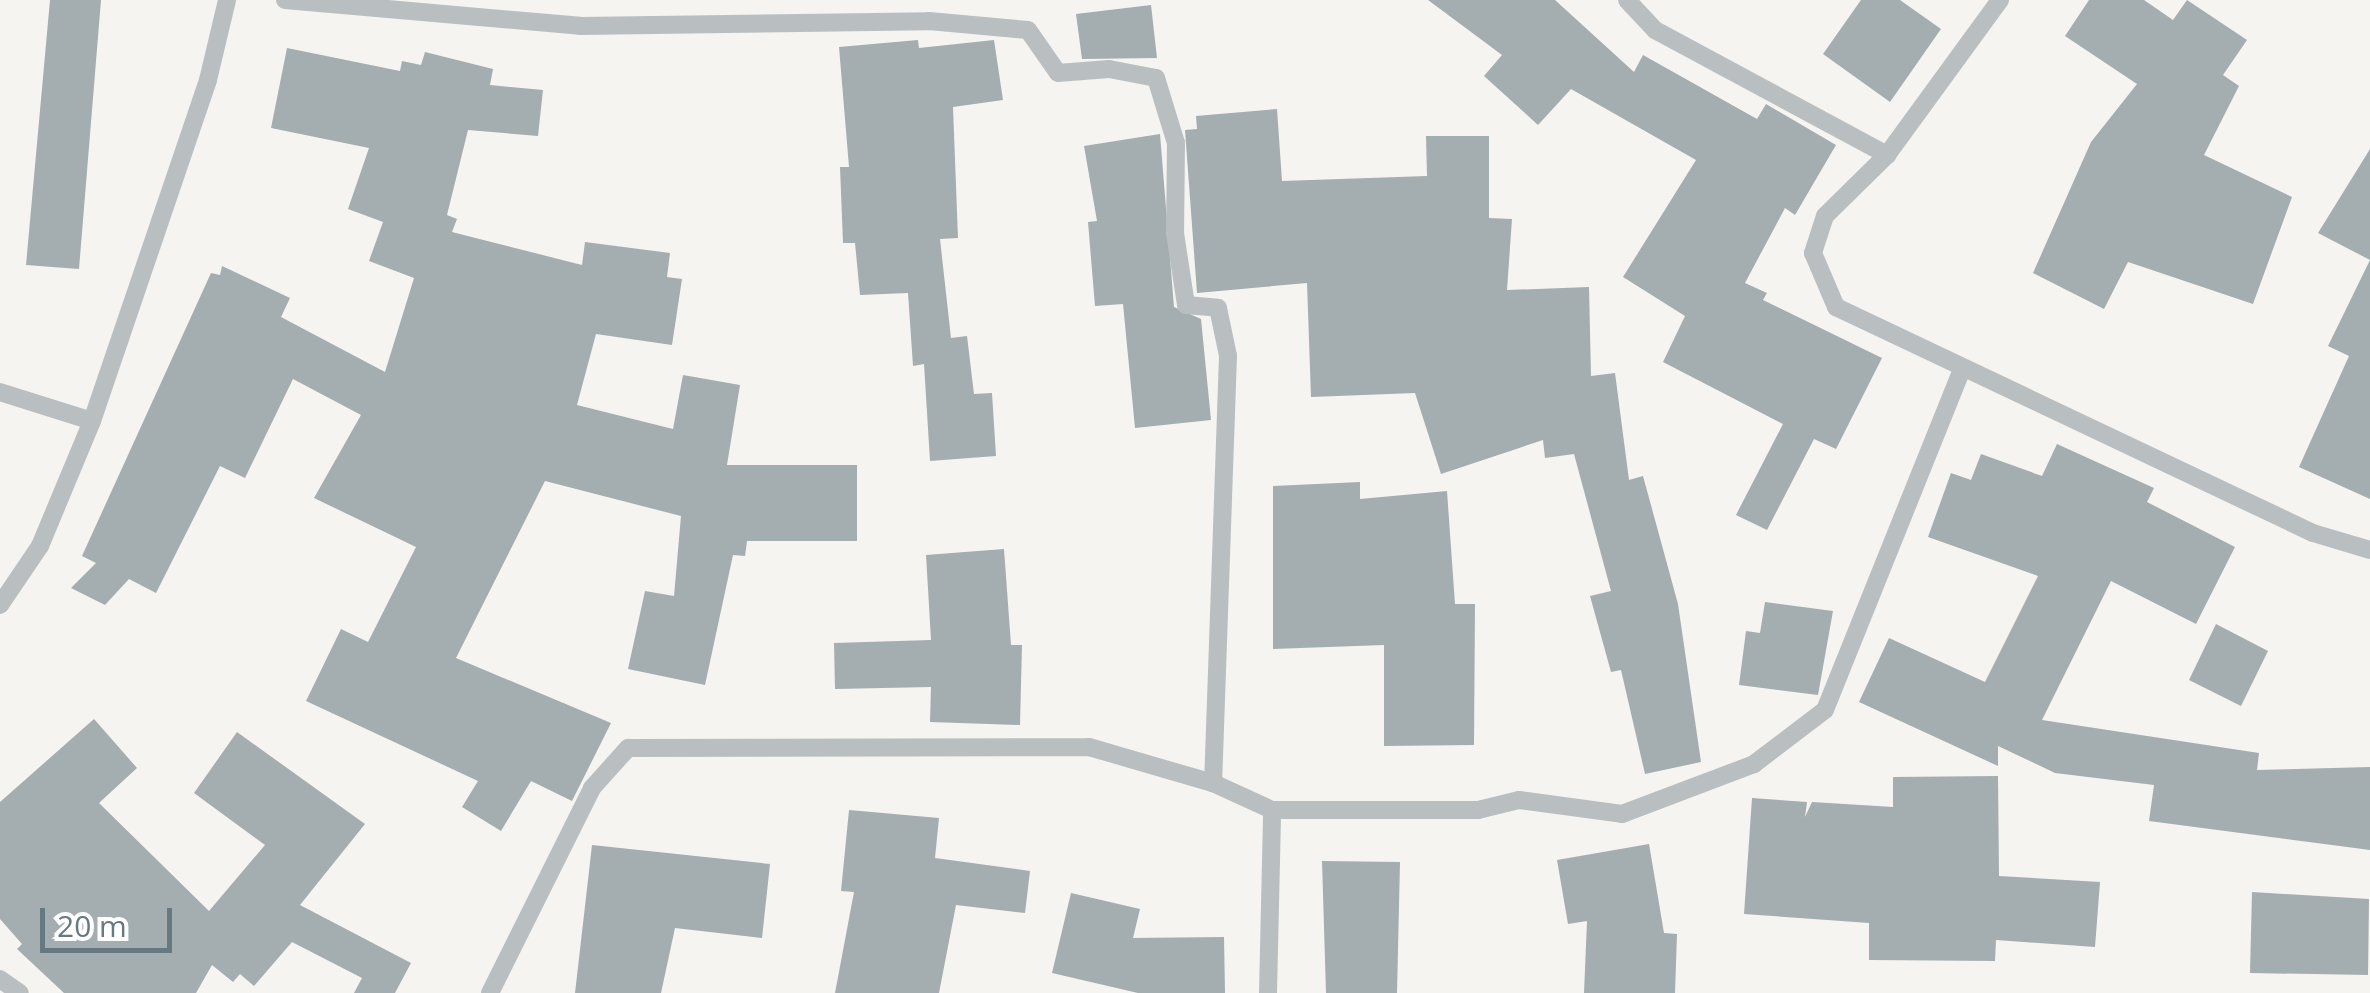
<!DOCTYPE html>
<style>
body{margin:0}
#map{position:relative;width:2370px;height:993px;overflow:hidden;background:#f5f4f1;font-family:"Open Sans",sans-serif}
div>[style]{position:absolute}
.building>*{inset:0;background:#a4adb0}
.minor>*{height:18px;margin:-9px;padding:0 9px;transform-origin:9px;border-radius:9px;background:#b9bfc1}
span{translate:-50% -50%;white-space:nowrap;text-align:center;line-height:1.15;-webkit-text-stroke:10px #fff;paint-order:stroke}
.scale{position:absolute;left:40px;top:908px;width:132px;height:45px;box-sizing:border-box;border:5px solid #667880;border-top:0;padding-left:12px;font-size:30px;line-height:35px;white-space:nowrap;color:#667880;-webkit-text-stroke:8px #fff;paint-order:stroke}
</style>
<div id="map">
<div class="building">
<i style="clip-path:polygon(50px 0,101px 0,79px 269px,26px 265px)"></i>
<i style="clip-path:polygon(1428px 0,1555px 0,1634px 72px,1643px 55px,1757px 119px,1766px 104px,1836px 145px,1795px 215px,1785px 208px,1745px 283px,1767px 293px,1763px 300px,1882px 358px,1836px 449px,1814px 439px,1767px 530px,1736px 515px,1783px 424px,1663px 362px,1685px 316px,1623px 277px,1696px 160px,1571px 89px,1538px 125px,1484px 76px,1502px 55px)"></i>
<i style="clip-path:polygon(1861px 0,1900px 0,1941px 29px,1890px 102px,1823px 54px)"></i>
<i style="clip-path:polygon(2089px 0,2144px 0,2173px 20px,2187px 0,2247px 40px,2223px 75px,2239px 86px,2204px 155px,2292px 197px,2253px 304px,2128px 262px,2104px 309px,2033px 273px,2091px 142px,2137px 84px,2065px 36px)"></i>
<i style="clip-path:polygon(1151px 5px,1157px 58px,1082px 59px,1076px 14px)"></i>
<i style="clip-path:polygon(918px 40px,919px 48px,994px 40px,1003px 100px,953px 107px,958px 238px,940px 239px,951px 338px,967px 336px,974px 394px,992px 393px,996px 456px,930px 461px,924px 364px,913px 366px,908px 293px,860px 295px,855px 243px,843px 243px,840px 167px,849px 167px,839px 47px)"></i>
<i style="clip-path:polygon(287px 48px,400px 71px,402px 61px,421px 65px,425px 52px,493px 69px,490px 85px,543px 90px,538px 136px,468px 130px,447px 215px,457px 219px,452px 232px,582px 265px,585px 242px,670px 253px,667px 277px,682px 279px,672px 345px,596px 334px,577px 405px,673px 429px,683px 375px,740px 385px,727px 465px,857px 465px,857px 541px,747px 541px,745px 556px,733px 555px,705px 685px,628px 669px,645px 591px,674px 596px,681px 516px,545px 481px,456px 658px,611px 723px,572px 801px,531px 781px,501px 831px,462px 807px,478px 781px,306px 701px,341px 629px,368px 642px,416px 547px,314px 498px,361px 415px,293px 379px,245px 478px,220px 466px,156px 593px,129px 579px,105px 605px,71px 588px,96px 563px,82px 556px,211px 273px,220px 275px,222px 266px,290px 298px,281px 317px,385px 372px,414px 278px,369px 261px,383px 222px,348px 209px,369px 148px,271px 128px)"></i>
<i style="clip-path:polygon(1277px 109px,1282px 181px,1427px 176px,1426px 136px,1489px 136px,1489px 218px,1512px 219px,1507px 290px,1589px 287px,1591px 376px,1615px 373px,1629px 480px,1643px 476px,1678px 604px,1701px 762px,1645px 774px,1621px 670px,1611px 672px,1590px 596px,1611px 591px,1574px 454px,1545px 458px,1543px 440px,1441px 474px,1415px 393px,1311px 397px,1307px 283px,1197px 293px,1185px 130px,1197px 129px,1196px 116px)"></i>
<i style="clip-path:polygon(1160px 134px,1174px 307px,1201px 319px,1211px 420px,1135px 428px,1123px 304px,1095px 306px,1088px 222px,1097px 221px,1084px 146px)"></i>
<i style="clip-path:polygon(2370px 149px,2370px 499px,2299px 467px,2349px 356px,2328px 346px,2370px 260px,2318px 233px)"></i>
<i style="clip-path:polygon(2057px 444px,2154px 488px,2147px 502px,2235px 547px,2196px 624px,2111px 581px,2042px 720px,2259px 753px,2257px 770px,2370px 767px,2370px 850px,2149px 821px,2154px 785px,2055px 773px,1998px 746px,1998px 766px,1859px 702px,1889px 638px,1985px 682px,2038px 576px,1928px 537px,1951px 473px,1971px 480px,1981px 454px,2042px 476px)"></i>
<i style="clip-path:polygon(1360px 482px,1360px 499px,1447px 491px,1455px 604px,1475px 604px,1474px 745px,1384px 746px,1384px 645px,1273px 649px,1273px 486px)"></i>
<i style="clip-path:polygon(1004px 549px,1011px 645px,1022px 645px,1020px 725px,930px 722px,931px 687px,835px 689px,834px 643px,931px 640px,926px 555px)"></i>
<i style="clip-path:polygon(1765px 602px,1833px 611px,1818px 695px,1739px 685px,1746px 631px,1760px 633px)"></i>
<i style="clip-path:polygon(2216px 624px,2268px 651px,2241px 706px,2189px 680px)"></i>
<i style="clip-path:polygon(94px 719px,137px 768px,99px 803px,209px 911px,265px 845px,194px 793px,237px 732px,365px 824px,300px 905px,411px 963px,395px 993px,354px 993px,362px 978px,292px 942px,254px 986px,240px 974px,233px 982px,212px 965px,196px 993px,64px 993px,17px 949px,22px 944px,0 919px,0 802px)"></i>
<i style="clip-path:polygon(1998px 776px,1999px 876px,2100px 882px,2095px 947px,1996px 940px,1995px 961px,1869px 960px,1869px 923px,1744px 914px,1752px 798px,1807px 802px,1805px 817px,1812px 802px,1893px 807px,1893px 777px)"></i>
<i style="clip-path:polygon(849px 810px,939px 818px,935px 858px,1030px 871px,1025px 913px,956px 905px,939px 993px,835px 993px,854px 892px,841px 891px)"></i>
<i style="clip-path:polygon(1649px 844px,1664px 933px,1677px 934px,1675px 993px,1584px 993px,1587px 921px,1568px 924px,1557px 860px)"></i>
<i style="clip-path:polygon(592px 845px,770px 864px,762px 938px,675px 928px,661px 993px,575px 993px)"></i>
<i style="clip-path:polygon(1322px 861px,1400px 862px,1397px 993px,1326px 993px)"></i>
<i style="clip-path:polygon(2252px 892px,2369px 899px,2368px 975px,2250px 973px)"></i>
<i style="clip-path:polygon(1071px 893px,1140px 909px,1133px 938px,1224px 937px,1225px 993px,1138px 993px,1052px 973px)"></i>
</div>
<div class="minor">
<i style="left:285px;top:0;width:296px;rotate:5deg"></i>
<i style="left:580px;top:26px;width:349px;rotate:-0.8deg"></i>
<i style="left:929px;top:21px;width:99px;rotate:5.2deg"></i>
<i style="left:1028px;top:30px;width:52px;rotate:55.1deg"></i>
<i style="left:1058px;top:73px;width:51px;rotate:-4.5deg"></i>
<i style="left:1109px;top:69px;width:48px;rotate:10.8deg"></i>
<i style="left:1156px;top:78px;width:68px;rotate:72.9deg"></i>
<i style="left:1176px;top:143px;width:90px;rotate:90.6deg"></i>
<i style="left:1175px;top:233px;width:73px;rotate:81.3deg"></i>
<i style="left:1186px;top:305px;width:32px;rotate:5deg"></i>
<i style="left:1218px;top:308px;width:49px;rotate:78.2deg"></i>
<i style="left:1228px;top:356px;width:427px;rotate:92deg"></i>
<i style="left:1627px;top:0;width:41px;rotate:47deg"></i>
<i style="left:1655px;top:30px;width:264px;rotate:28.3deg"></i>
<i style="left:2000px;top:0;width:192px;rotate:126.1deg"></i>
<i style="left:1887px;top:155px;width:87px;rotate:135.5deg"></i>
<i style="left:1825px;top:216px;width:39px;rotate:108deg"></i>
<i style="left:1813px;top:253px;width:59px;rotate:66.9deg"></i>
<i style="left:1836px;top:307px;width:528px;rotate:25.35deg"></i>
<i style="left:2313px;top:533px;width:59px;rotate:16.6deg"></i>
<i style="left:0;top:392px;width:96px;rotate:17.5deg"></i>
<i style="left:0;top:605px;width:71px;rotate:-55.9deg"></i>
<i style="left:40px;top:546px;width:135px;rotate:-67.4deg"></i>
<i style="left:92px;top:421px;width:360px;rotate:-71.2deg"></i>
<i style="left:208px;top:80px;width:82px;rotate:-76.6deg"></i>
<i style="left:0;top:979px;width:24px;rotate:35deg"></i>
<i style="left:490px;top:993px;width:229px;rotate:-63.5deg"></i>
<i style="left:592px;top:788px;width:54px;rotate:-48deg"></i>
<i style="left:628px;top:748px;width:461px;rotate:-0.1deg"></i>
<i style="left:1089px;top:747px;width:129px;rotate:16.2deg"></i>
<i style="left:1213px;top:783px;width:65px;rotate:24.6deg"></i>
<i style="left:1272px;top:810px;width:206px"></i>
<i style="left:1478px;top:810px;width:42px;rotate:-13.7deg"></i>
<i style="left:1519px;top:800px;width:104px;rotate:7.7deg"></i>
<i style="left:1622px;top:814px;width:141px;rotate:-20.7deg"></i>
<i style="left:1754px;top:764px;width:89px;rotate:-37.3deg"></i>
<i style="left:1825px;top:710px;width:367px;rotate:-68.1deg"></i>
<i style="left:1268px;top:993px;width:183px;rotate:-88.7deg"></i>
</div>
<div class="scale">20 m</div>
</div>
